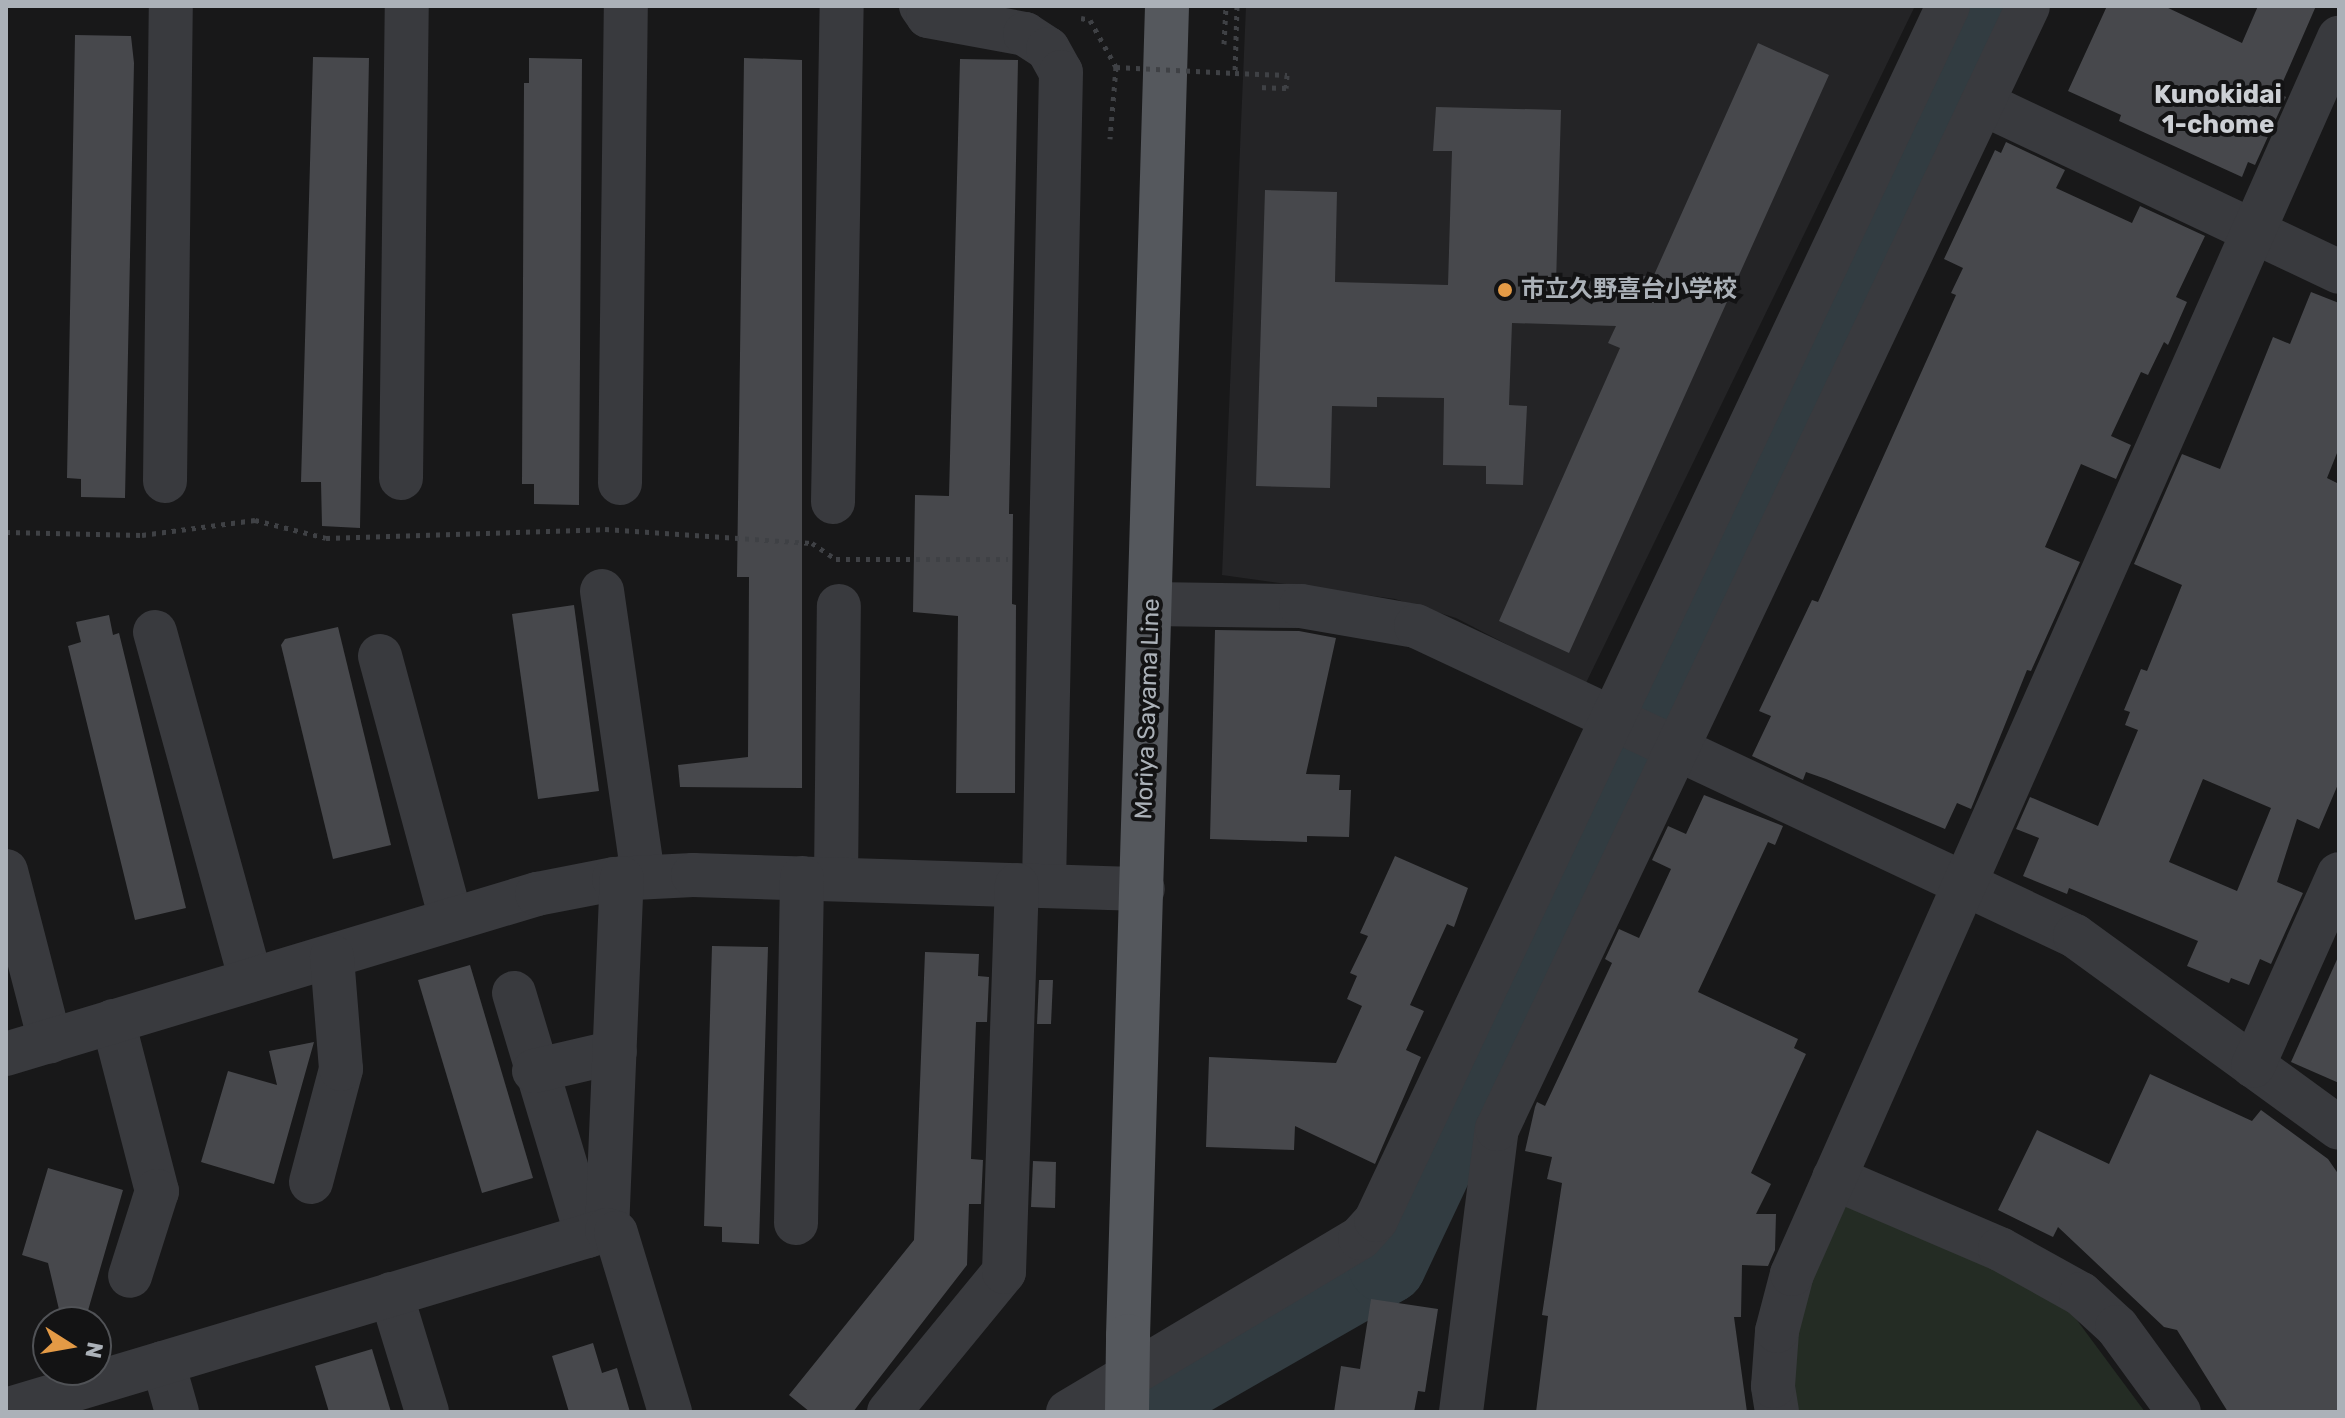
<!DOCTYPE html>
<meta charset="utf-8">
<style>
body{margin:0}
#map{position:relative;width:2345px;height:1418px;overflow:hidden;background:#181819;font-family:Rubik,"Noto Sans JP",sans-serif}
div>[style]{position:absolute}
.built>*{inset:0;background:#242426}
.green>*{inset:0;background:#242c24}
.river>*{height:78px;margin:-39px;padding:0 39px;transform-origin:39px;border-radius:39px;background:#323c41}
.building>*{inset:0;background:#47484c}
.path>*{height:5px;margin-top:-2.5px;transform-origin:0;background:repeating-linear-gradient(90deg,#3f4145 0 4px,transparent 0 10px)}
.minor>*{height:44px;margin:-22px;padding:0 22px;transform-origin:22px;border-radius:22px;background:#393a3e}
.major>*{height:44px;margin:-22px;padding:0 22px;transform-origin:22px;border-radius:22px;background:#55585d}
.path-bridge>*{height:5px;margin-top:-2.5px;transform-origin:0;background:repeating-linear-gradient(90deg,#3f4145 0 4px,transparent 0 10px)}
.major-bridge>*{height:44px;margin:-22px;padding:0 22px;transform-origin:22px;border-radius:22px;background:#55585d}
.dots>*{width:22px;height:22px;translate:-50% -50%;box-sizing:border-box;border:4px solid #131314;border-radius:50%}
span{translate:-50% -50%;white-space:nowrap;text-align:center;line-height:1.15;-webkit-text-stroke:8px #131314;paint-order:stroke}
.poi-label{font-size:24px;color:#abb1b8;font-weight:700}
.left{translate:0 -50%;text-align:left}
.street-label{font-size:24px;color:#abb1b8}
.neighbourhood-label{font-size:26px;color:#cccfd4;font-weight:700}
.frame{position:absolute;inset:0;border:8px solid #abb1b8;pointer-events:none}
.north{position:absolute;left:32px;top:1306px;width:80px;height:80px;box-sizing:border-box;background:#131314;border:2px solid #505256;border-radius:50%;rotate:101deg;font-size:22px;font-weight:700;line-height:32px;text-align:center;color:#abb1b8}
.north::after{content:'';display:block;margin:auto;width:28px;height:36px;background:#e39a46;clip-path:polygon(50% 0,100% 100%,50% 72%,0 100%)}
</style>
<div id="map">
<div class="built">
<i style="clip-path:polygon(1246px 6px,1915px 6px,1585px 685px,1456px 618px,1395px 599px,1222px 575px)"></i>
</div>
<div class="green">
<i style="clip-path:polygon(1845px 1204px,2062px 1300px,2145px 1412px,1795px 1412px,1788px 1368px,1798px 1303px)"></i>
</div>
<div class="river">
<i style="left:1130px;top:1412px;width:296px;rotate:-29.8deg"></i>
<i style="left:1387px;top:1265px;width:1392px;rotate:-64.74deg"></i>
</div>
<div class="building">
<i style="clip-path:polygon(2107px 6px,2164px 6px,2242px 43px,2258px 6px,2316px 6px,2278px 93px,2286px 97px,2255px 165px,2248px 162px,2242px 177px,2119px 121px,2121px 115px,2068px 91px)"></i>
<i style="clip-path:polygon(75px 35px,131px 36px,134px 63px,125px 498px,81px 497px,81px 479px,67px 478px)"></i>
<i style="clip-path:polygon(1758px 43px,1829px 75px,1569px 653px,1499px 621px,1620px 348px,1608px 343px,1616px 326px,1512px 323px,1509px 405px,1527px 406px,1523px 485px,1486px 484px,1486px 466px,1443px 465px,1444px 398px,1377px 397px,1377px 407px,1332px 406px,1330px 488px,1256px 486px,1265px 190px,1337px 192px,1335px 282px,1448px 285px,1452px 151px,1433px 151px,1436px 107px,1561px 110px,1556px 284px,1654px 275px)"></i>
<i style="clip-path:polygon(313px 57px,369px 58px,360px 528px,322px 526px,321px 482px,301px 482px)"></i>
<i style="clip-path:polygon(529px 58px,582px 59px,579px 505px,534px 504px,534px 484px,522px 484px,524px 83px,529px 83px)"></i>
<i style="clip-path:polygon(744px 58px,802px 60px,802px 788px,680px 787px,678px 765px,748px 757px,749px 577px,737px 577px)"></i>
<i style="clip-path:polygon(960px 59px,1018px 60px,1009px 514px,1013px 514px,1012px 604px,1016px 605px,1015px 793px,956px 793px,958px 616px,913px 612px,915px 495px,949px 496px)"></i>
<i style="clip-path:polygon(2006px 142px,2065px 170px,2056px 188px,2132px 223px,2140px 206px,2205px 236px,2176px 297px,2187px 302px,2168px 345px,2164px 342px,2148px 375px,2141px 372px,2111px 436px,2131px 445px,2116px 479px,2081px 464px,2045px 547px,2080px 562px,2031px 671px,2027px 670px,1971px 809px,1957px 803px,1945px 829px,1826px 779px,1806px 772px,1803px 780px,1752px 756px,1771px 716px,1759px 711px,1812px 600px,1818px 602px,1956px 295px,1951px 293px,1963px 268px,1944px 259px,1995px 150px,2001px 153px)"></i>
<i style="clip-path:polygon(evenodd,2311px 292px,2339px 303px,2339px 448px,2327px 478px,2339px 484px,2339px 782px,2319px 829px,2297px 819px,2277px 882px,2303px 893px,2271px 964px,2260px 959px,2249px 985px,2231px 978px,2229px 983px,2187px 966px,2198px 941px,2069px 888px,2067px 894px,2023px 876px,2039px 838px,2016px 829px,2030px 797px,2098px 826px,2138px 730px,2125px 725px,2130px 712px,2124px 710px,2141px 669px,2147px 671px,2182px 585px,2134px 564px,2182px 454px,2220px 469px,2273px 337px,2290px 344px,2311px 292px,2203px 779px,2271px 808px,2237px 891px,2169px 862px,2203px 779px)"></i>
<i style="clip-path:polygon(574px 605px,599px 791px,538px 799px,512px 614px)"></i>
<i style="clip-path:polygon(109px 615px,113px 635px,119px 633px,186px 908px,135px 920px,68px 646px,81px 642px,76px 622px)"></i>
<i style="clip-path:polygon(338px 627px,391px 845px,333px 859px,281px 645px,285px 639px)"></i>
<i style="clip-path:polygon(1215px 630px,1299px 631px,1336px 638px,1306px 774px,1340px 775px,1339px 790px,1351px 790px,1349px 837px,1307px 836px,1307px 842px,1210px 839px)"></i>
<i style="clip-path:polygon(1704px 795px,1783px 826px,1775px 845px,1768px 842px,1698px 992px,1798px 1039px,1794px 1048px,1806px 1054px,1751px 1173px,1771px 1184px,1756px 1214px,1776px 1214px,1775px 1250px,1768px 1266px,1742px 1265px,1741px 1317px,1734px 1317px,1747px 1412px,1536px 1412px,1548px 1316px,1542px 1315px,1562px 1183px,1547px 1179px,1552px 1157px,1525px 1151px,1535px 1107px,1537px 1102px,1545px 1106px,1612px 963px,1605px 959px,1619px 929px,1639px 938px,1671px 869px,1652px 860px,1668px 826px,1686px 834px)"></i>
<i style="clip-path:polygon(1395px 856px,1468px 888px,1454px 927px,1447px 924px,1410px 1005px,1424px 1011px,1406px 1050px,1421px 1057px,1375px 1164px,1295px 1126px,1294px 1150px,1206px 1147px,1209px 1057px,1336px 1063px,1362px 1006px,1347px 999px,1357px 976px,1350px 973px,1368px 936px,1360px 933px)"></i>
<i style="clip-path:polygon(712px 946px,768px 947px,759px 1244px,722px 1242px,722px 1227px,704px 1226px)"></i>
<i style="clip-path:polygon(925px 952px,979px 954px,978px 976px,989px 977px,987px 1022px,976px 1022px,971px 1159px,983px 1160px,981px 1204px,969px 1204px,967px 1265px,853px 1412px,810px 1412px,789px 1395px,914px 1240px)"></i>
<i style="clip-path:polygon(2339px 955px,2339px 1083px,2291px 1062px)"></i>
<i style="clip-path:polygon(470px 965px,533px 1178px,482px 1193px,418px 980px)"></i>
<i style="clip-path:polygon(1039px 980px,1053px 980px,1051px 1024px,1037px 1024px)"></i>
<i style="clip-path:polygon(314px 1042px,274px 1184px,201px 1162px,228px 1071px,277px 1085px,269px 1051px)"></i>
<i style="clip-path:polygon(2150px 1074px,2252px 1121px,2261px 1110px,2328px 1159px,2339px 1175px,2339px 1412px,2228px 1412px,2177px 1330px,2164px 1327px,2058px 1227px,2053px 1237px,1998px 1210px,2037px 1130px,2109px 1164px)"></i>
<i style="clip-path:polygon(1033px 1161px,1056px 1162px,1055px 1208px,1031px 1207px)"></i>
<i style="clip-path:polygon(48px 1168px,123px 1190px,87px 1314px,61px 1318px,48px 1263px,22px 1255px)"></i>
<i style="clip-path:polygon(1371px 1299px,1438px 1309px,1425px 1392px,1418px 1391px,1414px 1412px,1334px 1412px,1341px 1366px,1360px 1369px)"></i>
<i style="clip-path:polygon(593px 1343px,602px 1373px,617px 1368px,630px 1412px,569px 1412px,552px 1356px)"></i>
<i style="clip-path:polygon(372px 1349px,391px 1412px,329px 1412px,315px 1366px)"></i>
</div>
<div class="path">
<i style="left:1237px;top:6px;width:67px;rotate:91.7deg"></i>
<i style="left:1235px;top:73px;width:52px;rotate:2.2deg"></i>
<i style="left:1287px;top:75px;width:13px;rotate:94deg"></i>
<i style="left:1286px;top:88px;width:29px;rotate:-178deg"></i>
<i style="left:1081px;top:18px;width:9px;rotate:13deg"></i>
<i style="left:1090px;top:20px;width:54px;rotate:61deg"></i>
<i style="left:1116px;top:67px;width:72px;rotate:94.8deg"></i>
<i style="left:1224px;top:44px;width:38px;rotate:-87deg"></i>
<i style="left:6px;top:532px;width:136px;rotate:1.3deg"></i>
<i style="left:142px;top:535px;width:114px;rotate:-7.6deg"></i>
<i style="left:255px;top:520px;width:73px;rotate:14.2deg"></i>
<i style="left:326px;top:538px;width:279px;rotate:-1.8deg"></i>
<i style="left:605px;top:529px;width:207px;rotate:3.9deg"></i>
<i style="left:812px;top:543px;width:29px;rotate:34deg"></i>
<i style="left:836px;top:559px;width:172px"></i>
</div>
<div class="minor">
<i style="left:921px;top:6px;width:12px;rotate:55deg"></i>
<i style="left:928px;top:16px;width:99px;rotate:10.5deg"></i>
<i style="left:1025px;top:34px;width:27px;rotate:33deg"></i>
<i style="left:1048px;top:49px;width:26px;rotate:61deg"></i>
<i style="left:1061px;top:72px;width:814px;rotate:91.2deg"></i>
<i style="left:1982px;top:103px;width:395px;rotate:25.3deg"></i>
<i style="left:401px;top:478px;width:472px;rotate:-89.3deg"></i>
<i style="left:165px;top:481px;width:475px;rotate:-89.3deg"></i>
<i style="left:620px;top:483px;width:477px;rotate:-89.3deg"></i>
<i style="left:833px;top:502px;width:496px;rotate:-89deg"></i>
<i style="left:602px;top:591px;width:289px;rotate:81.8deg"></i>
<i style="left:1151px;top:604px;width:150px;rotate:0.8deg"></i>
<i style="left:1301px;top:606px;width:117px;rotate:9.9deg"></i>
<i style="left:1416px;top:626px;width:728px;rotate:25.19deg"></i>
<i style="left:2075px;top:936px;width:326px;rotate:36deg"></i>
<i style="left:155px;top:632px;width:361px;rotate:74.6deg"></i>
<i style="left:380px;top:656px;width:273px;rotate:74.9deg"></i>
<i style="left:6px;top:871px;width:176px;rotate:75.5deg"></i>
<i style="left:836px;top:879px;width:273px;rotate:-89.4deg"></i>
<i style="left:514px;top:993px;width:254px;rotate:73.3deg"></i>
<i style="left:113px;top:1021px;width:176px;rotate:75.5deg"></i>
<i style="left:157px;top:1191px;width:89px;rotate:107.6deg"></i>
<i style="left:6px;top:1054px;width:555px;rotate:-16.77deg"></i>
<i style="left:537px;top:894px;width:78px;rotate:-11deg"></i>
<i style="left:614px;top:879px;width:79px;rotate:-2.9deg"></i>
<i style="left:693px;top:875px;width:450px;rotate:1.8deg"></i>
<i style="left:2253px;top:1066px;width:210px;rotate:-65.9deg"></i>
<i style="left:534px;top:1071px;width:83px;rotate:-13.2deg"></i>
<i style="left:1834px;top:1178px;width:181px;rotate:23.2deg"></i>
<i style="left:2000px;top:1249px;width:93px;rotate:29.1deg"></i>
<i style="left:2081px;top:1294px;width:49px;rotate:42.5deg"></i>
<i style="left:2117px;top:1327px;width:105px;rotate:53.9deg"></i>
<i style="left:311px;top:1182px;width:117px;rotate:-75.1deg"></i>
<i style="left:341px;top:1069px;width:113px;rotate:-94.6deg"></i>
<i style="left:796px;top:1223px;width:345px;rotate:-89deg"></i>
<i style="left:607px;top:1230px;width:352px;rotate:-87.6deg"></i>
<i style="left:391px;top:1294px;width:123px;rotate:73deg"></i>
<i style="left:163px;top:1363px;width:51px;rotate:74.1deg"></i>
<i style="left:6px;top:1410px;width:627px;rotate:-16.67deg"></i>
<i style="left:607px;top:1230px;width:9px;rotate:18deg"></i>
<i style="left:616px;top:1233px;width:187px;rotate:73.2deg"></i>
<i style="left:889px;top:1412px;width:181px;rotate:-50.6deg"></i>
<i style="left:1004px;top:1272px;width:387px;rotate:-88.1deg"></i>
<i style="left:1068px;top:1412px;width:340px;rotate:-30.8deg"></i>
<i style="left:1360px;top:1238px;width:24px;rotate:-48deg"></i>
<i style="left:1376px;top:1220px;width:1342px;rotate:-64.77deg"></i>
<i style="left:1461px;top:1412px;width:285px;rotate:-82.8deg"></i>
<i style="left:1497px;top:1129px;width:1242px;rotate:-64.69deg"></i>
<i style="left:1777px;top:1412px;width:26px;rotate:-99deg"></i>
<i style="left:1773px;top:1386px;width:55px;rotate:-85.8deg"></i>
<i style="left:1777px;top:1331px;width:59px;rotate:-75.3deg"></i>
<i style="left:1792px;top:1274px;width:1352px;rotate:-66.13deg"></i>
</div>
<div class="major">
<i style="left:1128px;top:1336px;width:1331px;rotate:-88.32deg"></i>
</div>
<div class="path-bridge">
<i style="left:1116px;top:67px;width:119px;rotate:2.9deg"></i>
</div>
<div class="major-bridge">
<i style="left:1127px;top:1412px;width:76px;rotate:-89.2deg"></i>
</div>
<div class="dots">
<i style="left:1505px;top:290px;background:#e39a46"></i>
</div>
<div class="poi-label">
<span class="left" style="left:1521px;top:290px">市立久野喜台小学校</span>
</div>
<div class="street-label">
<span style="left:1148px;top:709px;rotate:-88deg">Moriya Sayama Line</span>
</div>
<div class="neighbourhood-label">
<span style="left:2218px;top:110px">Kunokidai<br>1-chome</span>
</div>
<div class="frame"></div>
<div class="north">N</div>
</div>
